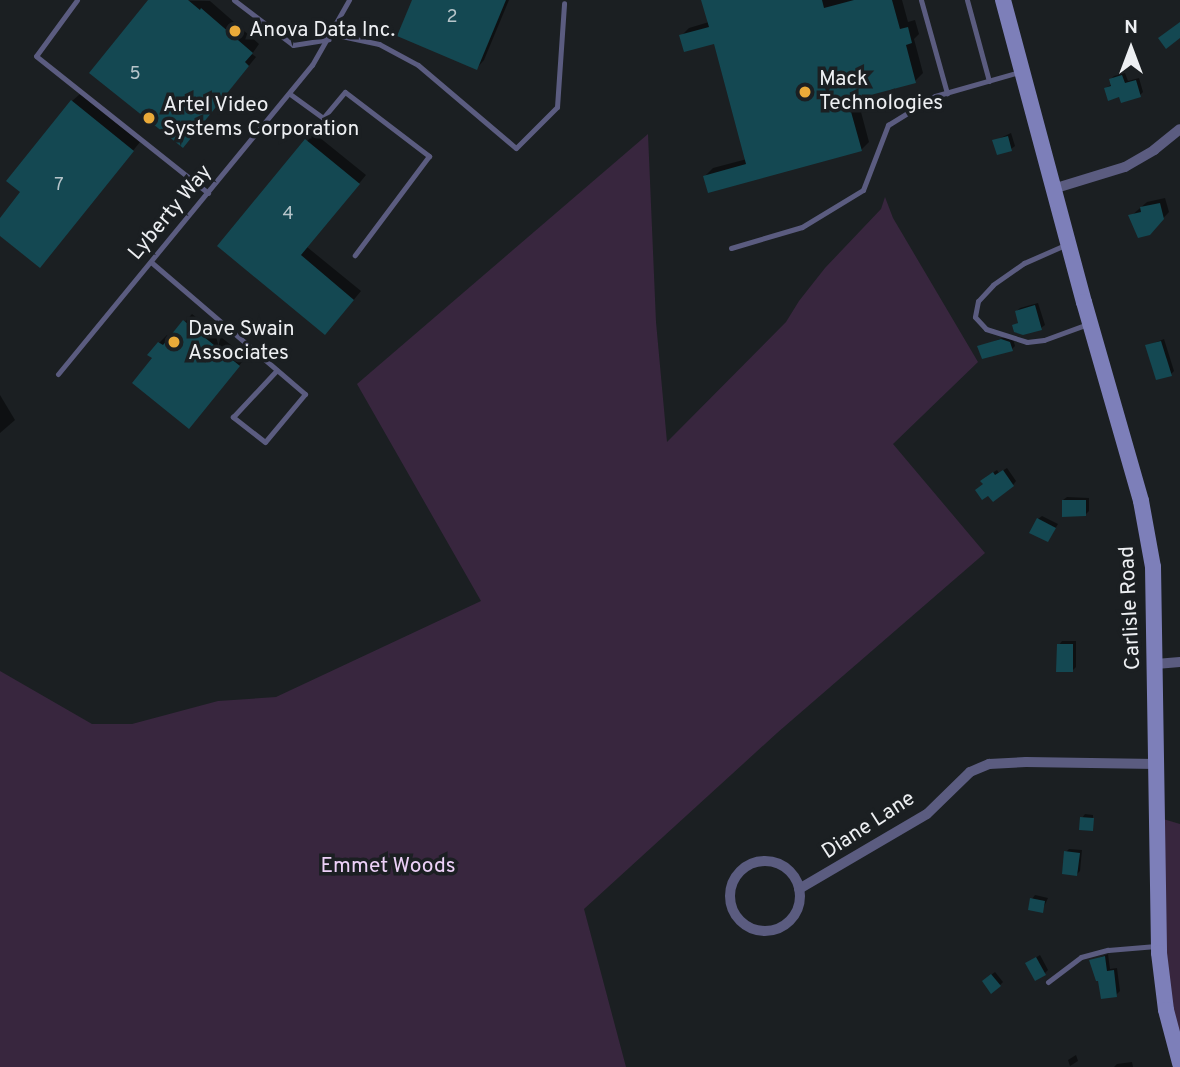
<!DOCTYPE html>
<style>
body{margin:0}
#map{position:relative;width:1180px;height:1067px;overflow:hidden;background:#1b1f22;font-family:Overpass,sans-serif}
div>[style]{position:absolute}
.green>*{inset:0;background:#38263e}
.shadow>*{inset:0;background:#0007}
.building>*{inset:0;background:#144852}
.lane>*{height:5px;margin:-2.5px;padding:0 2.5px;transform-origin:2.5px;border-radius:2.5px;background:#5b5c80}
.street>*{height:10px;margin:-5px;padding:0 5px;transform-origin:5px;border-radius:5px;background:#5b5c80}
.street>.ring{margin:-5px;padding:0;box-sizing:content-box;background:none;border:10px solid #5b5c80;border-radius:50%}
.secondary>*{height:16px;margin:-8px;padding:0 8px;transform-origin:8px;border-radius:8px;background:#7d7fb9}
.dots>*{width:19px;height:19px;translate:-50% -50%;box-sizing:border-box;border:4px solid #1b1f22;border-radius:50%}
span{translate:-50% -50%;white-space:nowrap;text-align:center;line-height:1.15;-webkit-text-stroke:7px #1b1f22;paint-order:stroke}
.number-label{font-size:18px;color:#b7c5ca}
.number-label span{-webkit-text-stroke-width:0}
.poi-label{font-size:21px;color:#edeff2}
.left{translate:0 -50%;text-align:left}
.street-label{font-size:21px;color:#edeff2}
.park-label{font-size:21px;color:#ecd0f7}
.north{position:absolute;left:1096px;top:14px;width:70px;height:70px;-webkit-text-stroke:5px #1b1f22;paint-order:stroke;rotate:0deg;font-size:19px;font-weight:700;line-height:28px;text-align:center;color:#edeff2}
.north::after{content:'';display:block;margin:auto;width:24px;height:32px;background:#edeff2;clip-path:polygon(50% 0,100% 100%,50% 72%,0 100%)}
</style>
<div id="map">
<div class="green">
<i style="clip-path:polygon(648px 134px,656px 322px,667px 442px,786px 322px,799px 301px,825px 268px,881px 209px,885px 197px,893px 218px,978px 362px,893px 444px,985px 553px,777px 733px,584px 909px,626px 1067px,0 1067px,0 671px,92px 724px,132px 724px,218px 701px,276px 697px,481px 601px,357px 384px)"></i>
<i style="clip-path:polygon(1153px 816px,1180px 824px,1180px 1064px,1175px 1048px)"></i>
</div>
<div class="shadow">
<i style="clip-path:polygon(150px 0,210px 1px,259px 44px,252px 54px,256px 57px,190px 138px)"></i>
<i style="clip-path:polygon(414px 0,509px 0,484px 60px,477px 68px)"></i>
<i style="clip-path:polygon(703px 0,902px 0,908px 22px,915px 20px,919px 34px,914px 39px,923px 73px,915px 81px,857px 97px,869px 142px,861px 150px,705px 176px,713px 168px,747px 159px,715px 42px,681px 36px,689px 28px,709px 22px)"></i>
<i style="clip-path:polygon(1125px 73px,1128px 81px,1139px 78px,1143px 92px,1140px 95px,1121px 95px,1106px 88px,1112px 84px,1111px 79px,1114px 76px)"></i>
<i style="clip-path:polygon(80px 94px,140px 142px,47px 258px,0 234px,0 220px,23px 192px,72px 101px)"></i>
<i style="clip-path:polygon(314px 133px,366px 175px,307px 247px,361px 291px,333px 325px,220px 246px)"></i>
<i style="clip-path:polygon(1011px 133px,1015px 146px,1011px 149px,994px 141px)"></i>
<i style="clip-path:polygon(1165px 198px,1169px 212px,1155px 227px,1131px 216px,1147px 202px)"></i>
<i style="clip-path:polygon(1038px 303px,1045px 325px,1041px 328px,1014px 326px,1020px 321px,1017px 311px,1020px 308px)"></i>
<i style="clip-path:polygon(192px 314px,246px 357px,196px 419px,155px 358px,159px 343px,167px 335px,171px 338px)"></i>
<i style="clip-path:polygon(1005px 337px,1013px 339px,1015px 346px,1012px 349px,979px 347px)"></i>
<i style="clip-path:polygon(1164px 339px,1174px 371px,1171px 374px,1147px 346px)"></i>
<i style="clip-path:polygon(0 395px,15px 420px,0 433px)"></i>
<i style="clip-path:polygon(1007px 468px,1016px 481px,1013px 485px,986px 477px,997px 470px,999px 473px)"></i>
<i style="clip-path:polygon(1067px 497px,1089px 498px,1089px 511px,1086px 514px,1063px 500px)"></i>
<i style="clip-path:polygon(1042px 516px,1058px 524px,1048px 540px,1038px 519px)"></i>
<i style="clip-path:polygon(1062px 641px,1076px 641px,1076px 667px,1072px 671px,1059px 645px)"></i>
<i style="clip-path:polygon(1085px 814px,1093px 815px,1093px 829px,1082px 818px)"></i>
<i style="clip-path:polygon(1069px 849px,1082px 850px,1080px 871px,1077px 874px,1066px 852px)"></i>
<i style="clip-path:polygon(1035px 895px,1048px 898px,1042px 911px,1032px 899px)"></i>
<i style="clip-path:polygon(1108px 954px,1110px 969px,1117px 968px,1120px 991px,1116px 995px,1091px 961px)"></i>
<i style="clip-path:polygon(1040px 955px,1048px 970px,1045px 973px,1027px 963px)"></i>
<i style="clip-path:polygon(995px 972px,1003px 982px,1000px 985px,987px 978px)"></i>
<i style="clip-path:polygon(1076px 1055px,1078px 1061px,1070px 1066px,1068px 1060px)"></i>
<i style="clip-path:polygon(1132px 1062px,1133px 1067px,1114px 1067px,1117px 1064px)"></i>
</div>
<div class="building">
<i style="clip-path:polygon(148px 0,188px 0,200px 10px,201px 8px,253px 53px,245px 62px,249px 66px,183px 148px,89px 73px)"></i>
<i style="clip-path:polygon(412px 0,506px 0,477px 70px,397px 36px)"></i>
<i style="clip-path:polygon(701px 0,822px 0,824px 8px,854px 0,892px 0,900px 29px,908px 27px,912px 43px,906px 45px,916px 83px,848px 101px,862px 151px,708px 193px,703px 176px,746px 164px,714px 44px,684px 52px,679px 35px,709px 27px)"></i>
<i style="clip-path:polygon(1180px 22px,1180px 38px,1166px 49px,1158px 38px)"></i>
<i style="clip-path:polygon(1122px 75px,1125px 83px,1136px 80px,1141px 97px,1121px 103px,1119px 97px,1108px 101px,1104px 88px,1111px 86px,1109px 79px)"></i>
<i style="clip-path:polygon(71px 100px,134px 151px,40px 268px,0 236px,0 218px,20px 192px,6px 181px)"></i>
<i style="clip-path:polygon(1008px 136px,1012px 151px,997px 155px,992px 140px)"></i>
<i style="clip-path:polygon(305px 139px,360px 184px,301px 255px,354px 300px,325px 335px,217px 246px)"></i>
<i style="clip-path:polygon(1160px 203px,1164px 219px,1150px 235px,1138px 238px,1128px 215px,1141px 212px,1140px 207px)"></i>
<i style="clip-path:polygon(1035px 305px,1042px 330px,1023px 335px,1014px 332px,1012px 325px,1018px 323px,1015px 311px)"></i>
<i style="clip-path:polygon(183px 320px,240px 366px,189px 429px,132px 383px,152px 358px,147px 355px,158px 342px,163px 345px)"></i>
<i style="clip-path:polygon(1001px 339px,1010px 342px,1013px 351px,982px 359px,977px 346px)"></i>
<i style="clip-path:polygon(1161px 341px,1172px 376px,1156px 380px,1145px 345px)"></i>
<i style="clip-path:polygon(1003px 470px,1014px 486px,993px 502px,988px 496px,982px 500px,975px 490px,983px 484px,980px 481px,993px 472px,995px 475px)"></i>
<i style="clip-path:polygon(1062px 500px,1086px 500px,1086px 516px,1062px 517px)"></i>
<i style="clip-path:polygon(1037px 518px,1056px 528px,1048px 542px,1029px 533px)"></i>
<i style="clip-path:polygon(1057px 644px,1073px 644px,1073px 672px,1056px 672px)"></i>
<i style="clip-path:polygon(1080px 817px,1094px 818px,1093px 831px,1079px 830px)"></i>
<i style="clip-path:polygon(1064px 851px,1080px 853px,1077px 876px,1062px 874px)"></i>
<i style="clip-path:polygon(1030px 898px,1045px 901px,1043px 913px,1028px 910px)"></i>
<i style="clip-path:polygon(1105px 956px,1107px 971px,1114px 970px,1117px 997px,1101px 999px,1098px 981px,1096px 981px,1089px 960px)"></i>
<i style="clip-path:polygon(1036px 957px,1046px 975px,1035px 981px,1025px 963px)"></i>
<i style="clip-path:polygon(991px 974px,1001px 986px,991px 994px,982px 981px)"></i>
</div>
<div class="lane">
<i style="left:77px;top:0;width:69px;rotate:126.2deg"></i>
<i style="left:36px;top:56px;width:220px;rotate:38.5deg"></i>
<i style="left:234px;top:0;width:74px;rotate:37.3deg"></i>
<i style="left:293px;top:45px;width:36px;rotate:-9deg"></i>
<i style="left:921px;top:0;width:97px;rotate:74.4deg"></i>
<i style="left:967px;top:0;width:84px;rotate:74.8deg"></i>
<i style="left:332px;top:34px;width:48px;rotate:12deg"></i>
<i style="left:379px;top:44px;width:44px;rotate:28.3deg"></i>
<i style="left:418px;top:65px;width:128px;rotate:40.3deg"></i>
<i style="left:516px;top:148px;width:58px;rotate:-45deg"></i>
<i style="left:557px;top:107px;width:104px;rotate:-86.1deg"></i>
<i style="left:290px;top:94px;width:41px;rotate:36deg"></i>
<i style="left:323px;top:118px;width:34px;rotate:-50deg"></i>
<i style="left:345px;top:92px;width:106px;rotate:37.3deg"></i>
<i style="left:429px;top:156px;width:124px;rotate:126.8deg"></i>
<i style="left:1065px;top:245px;width:45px;rotate:156.3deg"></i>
<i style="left:1024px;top:263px;width:38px;rotate:145deg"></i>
<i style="left:993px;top:285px;width:22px;rotate:133deg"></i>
<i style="left:978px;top:301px;width:16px;rotate:101deg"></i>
<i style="left:975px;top:317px;width:16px;rotate:47deg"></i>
<i style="left:986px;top:329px;width:43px;rotate:17.6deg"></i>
<i style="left:1027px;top:342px;width:17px;rotate:-7deg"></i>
<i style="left:1044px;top:340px;width:47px;rotate:-20deg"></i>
<i style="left:731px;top:248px;width:74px;rotate:-16.5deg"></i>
<i style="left:802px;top:227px;width:71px;rotate:-31.2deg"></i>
<i style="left:863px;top:190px;width:70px;rotate:-69deg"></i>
<i style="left:888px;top:125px;width:55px;rotate:-31.7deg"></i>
<i style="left:935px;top:96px;width:87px;rotate:-15.9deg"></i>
<i style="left:151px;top:262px;width:203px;rotate:40.6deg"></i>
<i style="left:305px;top:394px;width:62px;rotate:129.8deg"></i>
<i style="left:265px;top:442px;width:41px;rotate:-142deg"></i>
<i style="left:233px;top:417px;width:64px;rotate:-46.9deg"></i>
<i style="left:58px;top:374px;width:400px;rotate:-50.6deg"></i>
<i style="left:312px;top:65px;width:75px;rotate:-60.4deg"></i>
<i style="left:1048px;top:982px;width:41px;rotate:-37.1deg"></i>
<i style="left:1081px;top:957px;width:28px;rotate:-15deg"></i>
<i style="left:1108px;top:950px;width:48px;rotate:-4.8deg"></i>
</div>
<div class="street">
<i style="left:1053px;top:189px;width:75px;rotate:-17deg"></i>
<i style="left:1125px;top:167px;width:34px;rotate:-30deg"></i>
<i style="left:1154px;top:150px;width:33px;rotate:-39deg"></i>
<i style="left:1156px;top:664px;width:24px;rotate:-5deg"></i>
<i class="ring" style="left:730px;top:861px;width:60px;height:60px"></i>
<i style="left:799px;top:889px;width:148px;rotate:-30.4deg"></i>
<i style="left:927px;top:814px;width:60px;rotate:-44.3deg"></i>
<i style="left:970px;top:772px;width:21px;rotate:-23deg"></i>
<i style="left:989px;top:764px;width:37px;rotate:-3deg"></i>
<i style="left:1026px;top:762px;width:130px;rotate:0.9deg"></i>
</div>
<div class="secondary">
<i style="left:1003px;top:0;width:313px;rotate:75deg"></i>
<i style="left:1084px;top:302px;width:207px;rotate:74deg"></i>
<i style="left:1141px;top:501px;width:67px;rotate:79.7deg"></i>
<i style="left:1153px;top:567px;width:386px;rotate:89.1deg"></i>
<i style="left:1159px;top:953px;width:57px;rotate:83deg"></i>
<i style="left:1166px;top:1010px;width:55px;rotate:75.2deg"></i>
</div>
<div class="dots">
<i style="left:235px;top:31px;background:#eaaa39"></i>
<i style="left:805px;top:92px;background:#eaaa39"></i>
<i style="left:149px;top:118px;background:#eaaa39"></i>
<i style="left:174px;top:342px;background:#eaaa39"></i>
</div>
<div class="number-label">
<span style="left:452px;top:18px">2</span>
<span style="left:135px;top:75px">5</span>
<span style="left:59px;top:186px">7</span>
<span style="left:288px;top:215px">4</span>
</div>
<div class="poi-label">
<span class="left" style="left:249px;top:31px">Anova Data Inc.</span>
<span class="left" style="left:819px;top:92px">Mack<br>Technologies</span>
<span class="left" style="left:163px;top:118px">Artel Video<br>Systems Corporation</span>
<span class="left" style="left:188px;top:342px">Dave Swain<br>Associates</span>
</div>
<div class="street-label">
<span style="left:171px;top:213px;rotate:-50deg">Lyberty Way</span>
<span style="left:1131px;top:608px;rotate:-93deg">Carlisle Road</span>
<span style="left:869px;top:826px;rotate:-33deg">Diane Lane</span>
</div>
<div class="park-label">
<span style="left:388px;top:867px">Emmet Woods</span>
</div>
<div class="north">N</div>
</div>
